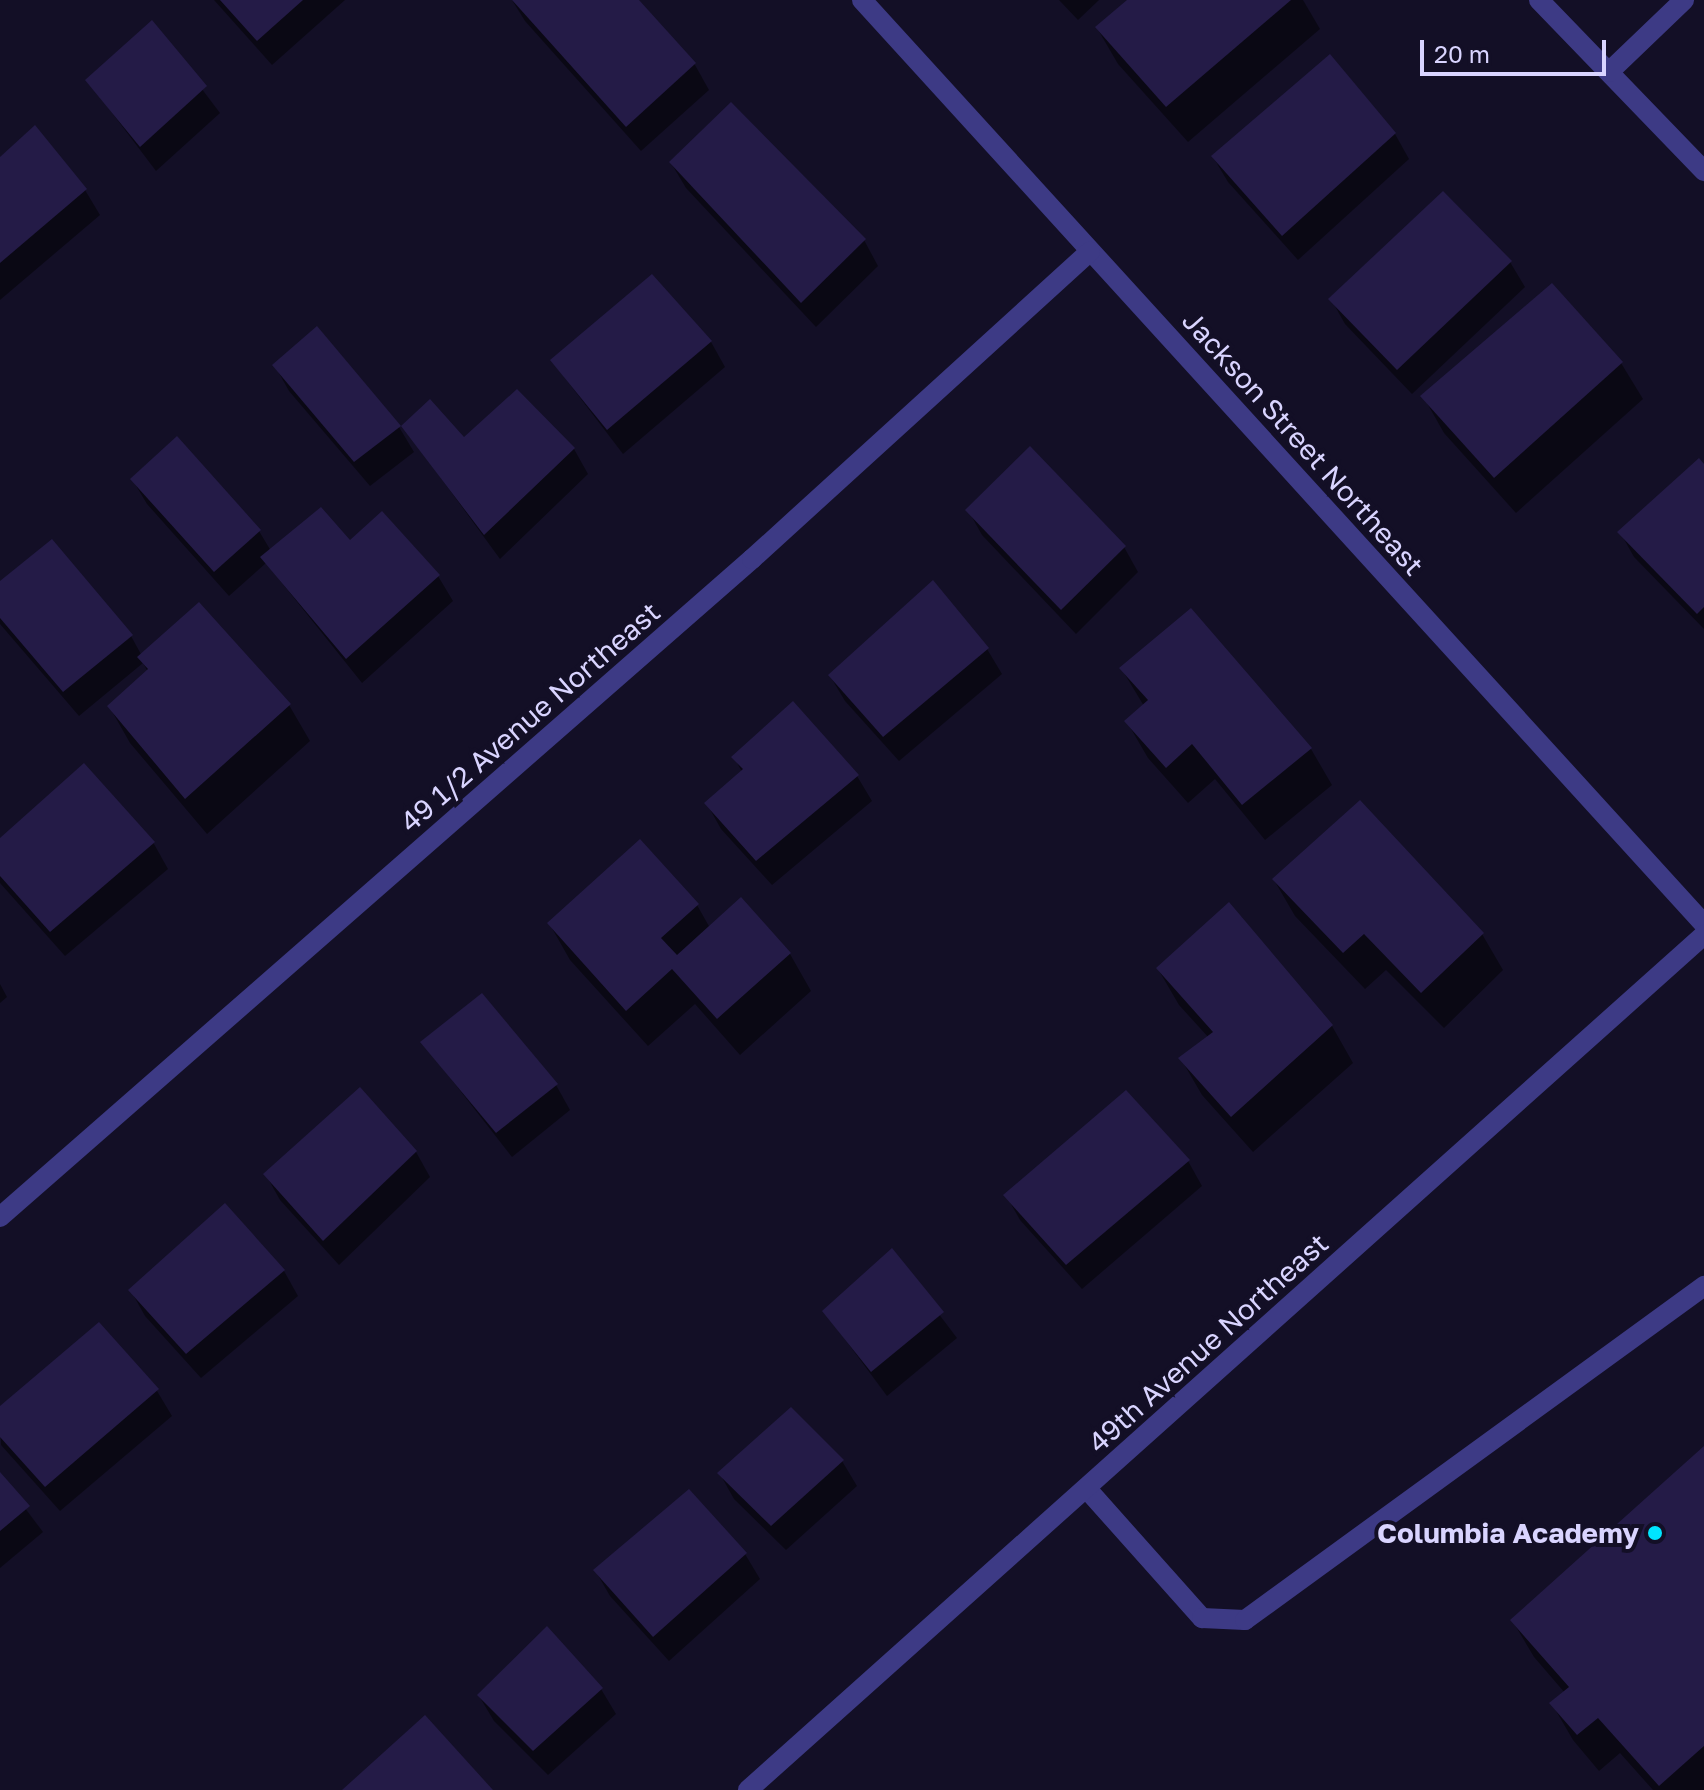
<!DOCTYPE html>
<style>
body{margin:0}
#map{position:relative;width:1704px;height:1790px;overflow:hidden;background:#130f26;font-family:"Golos Text",sans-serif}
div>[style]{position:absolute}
.shadow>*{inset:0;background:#0007}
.building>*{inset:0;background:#241b47}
.service>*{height:20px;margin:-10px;padding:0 10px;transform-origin:10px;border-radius:10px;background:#3d3a85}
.minor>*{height:20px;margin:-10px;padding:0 10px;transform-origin:10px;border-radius:10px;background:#3d3a85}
.tertiary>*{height:20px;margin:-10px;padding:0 10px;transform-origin:10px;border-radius:10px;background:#3d3a85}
.dots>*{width:22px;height:22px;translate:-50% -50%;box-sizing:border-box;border:4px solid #130f26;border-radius:50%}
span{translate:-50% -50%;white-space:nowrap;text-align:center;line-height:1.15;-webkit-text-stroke:8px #130f26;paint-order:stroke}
.street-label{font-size:28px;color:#d9d4ff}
.poi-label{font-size:28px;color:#d9d4ff;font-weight:700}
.right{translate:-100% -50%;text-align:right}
.scale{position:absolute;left:1420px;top:40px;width:186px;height:36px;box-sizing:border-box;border:4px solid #d9d4ff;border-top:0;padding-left:10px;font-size:24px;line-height:28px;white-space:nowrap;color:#d9d4ff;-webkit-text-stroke:6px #130f26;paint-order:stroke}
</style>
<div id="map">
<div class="shadow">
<i style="clip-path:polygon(214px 0,345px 0,272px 65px)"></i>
<i style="clip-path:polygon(512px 0,637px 0,695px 65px,709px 90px,641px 151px,525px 21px)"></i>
<i style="clip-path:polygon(1059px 0,1099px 0,1078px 20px)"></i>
<i style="clip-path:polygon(1130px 0,1303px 0,1320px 29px,1188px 142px,1118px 64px,1097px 28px)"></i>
<i style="clip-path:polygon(152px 23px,220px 113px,156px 171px,88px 81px)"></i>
<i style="clip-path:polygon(1395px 134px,1409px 159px,1298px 260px,1228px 182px,1213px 157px)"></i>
<i style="clip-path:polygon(0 160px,85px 190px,100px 215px,0 300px)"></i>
<i style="clip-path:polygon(671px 163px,864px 240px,878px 266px,816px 327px,686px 188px)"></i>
<i style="clip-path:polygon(1510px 262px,1525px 287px,1412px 394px,1345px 324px,1331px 299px)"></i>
<i style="clip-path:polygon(711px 342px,725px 367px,623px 454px,552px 361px)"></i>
<i style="clip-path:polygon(1621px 363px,1643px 399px,1516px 513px,1444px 433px,1423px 396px)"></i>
<i style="clip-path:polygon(275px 366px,399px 427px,414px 452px,370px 486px,289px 391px)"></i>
<i style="clip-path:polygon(403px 426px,464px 440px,574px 449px,588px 474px,500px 559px)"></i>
<i style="clip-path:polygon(1704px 466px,1704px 629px,1634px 557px,1620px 532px)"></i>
<i style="clip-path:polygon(132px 479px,259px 531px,271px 551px,350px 543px,438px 576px,453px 601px,362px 683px,266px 563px,229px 596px,147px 504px)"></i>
<i style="clip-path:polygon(968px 510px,1124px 547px,1138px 572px,1076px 634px,982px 535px)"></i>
<i style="clip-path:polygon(0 584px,131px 636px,142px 656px,289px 705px,310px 741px,207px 834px,130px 743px,109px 706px,148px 672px,143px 663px,79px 716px,0 624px)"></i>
<i style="clip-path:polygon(987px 649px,1002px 674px,899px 761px,845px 701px,830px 676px)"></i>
<i style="clip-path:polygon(1121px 668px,1311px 749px,1332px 785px,1265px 840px,1215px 779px,1188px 803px,1148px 758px,1127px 722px,1144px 706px)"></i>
<i style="clip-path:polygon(734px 757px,857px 776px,872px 801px,772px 885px,721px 829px,707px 804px,742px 772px)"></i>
<i style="clip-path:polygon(84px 766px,154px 844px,168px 869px,65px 956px,0 883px,0 841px)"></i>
<i style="clip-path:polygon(1274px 880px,1482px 934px,1503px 970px,1444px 1028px,1386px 970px,1365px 989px,1295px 916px)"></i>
<i style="clip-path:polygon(697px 905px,710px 928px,790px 954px,811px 991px,740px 1055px,695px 1004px,648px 1046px,570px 960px,549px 923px)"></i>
<i style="clip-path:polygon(1158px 969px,1332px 1026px,1353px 1063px,1253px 1152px,1202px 1095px,1181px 1059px,1209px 1038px,1179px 1005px)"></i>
<i style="clip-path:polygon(0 984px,7px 997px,0 1003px)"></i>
<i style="clip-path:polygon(423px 1043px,556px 1085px,570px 1110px,512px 1157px)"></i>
<i style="clip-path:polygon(360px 1090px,416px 1152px,430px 1177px,339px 1265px,280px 1200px,266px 1175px)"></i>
<i style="clip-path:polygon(1188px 1161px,1202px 1186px,1082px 1289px,1020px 1220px,1006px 1195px)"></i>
<i style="clip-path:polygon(225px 1206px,284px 1271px,298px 1296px,201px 1378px,145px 1316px,131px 1291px)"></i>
<i style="clip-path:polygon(891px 1251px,957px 1338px,887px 1396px,824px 1311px)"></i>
<i style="clip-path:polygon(98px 1325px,157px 1391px,172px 1416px,60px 1511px,1px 1445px,0 1409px)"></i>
<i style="clip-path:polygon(1704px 1449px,1704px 1790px,1653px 1790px,1620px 1753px,1599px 1771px,1573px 1740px,1552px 1704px,1565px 1693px,1534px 1657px,1512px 1620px)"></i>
<i style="clip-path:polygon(842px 1461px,857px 1486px,786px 1550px,734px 1499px,720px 1474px)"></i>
<i style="clip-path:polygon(0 1475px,43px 1532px,0 1568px)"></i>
<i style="clip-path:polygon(745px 1554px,760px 1579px,669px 1661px,610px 1596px,595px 1570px)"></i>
<i style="clip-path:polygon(601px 1689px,616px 1714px,548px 1775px,494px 1721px,479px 1696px)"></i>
</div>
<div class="building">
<i style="clip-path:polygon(220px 0,303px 0,257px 41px)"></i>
<i style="clip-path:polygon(512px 0,639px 0,696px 63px,626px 127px)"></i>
<i style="clip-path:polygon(1127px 0,1291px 0,1166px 107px,1095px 27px)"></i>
<i style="clip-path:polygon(152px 20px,207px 86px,140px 147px,85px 80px)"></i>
<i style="clip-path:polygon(1330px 54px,1396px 133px,1282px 236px,1211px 156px)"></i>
<i style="clip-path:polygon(731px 102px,866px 239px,801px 303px,669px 162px)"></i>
<i style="clip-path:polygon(35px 125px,87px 189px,0 263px,0 157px)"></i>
<i style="clip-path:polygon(1443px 191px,1512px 261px,1397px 370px,1328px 299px)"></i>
<i style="clip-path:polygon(652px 274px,712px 341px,607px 430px,550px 360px)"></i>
<i style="clip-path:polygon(1552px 283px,1623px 362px,1494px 478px,1420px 396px)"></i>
<i style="clip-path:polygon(317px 326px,401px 426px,354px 462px,272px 365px)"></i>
<i style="clip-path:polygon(517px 389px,575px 448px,484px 535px,401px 426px,430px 399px,464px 437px)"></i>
<i style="clip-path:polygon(177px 436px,261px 530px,214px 572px,130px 479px)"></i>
<i style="clip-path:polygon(1030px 446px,1126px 546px,1061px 610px,965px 510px)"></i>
<i style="clip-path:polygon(1699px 458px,1704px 464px,1704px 607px,1697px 614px,1617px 532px)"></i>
<i style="clip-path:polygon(321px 507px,350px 540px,382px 511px,440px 575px,346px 659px,260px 557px)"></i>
<i style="clip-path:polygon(52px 539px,133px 635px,63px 692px,0 618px,0 581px)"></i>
<i style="clip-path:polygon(933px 580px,989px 648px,883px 737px,828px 675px)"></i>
<i style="clip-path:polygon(199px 602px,291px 704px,185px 799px,107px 706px,148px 669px,137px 657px)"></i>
<i style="clip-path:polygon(1191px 608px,1312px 748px,1242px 805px,1192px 744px,1166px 768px,1124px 721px,1148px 700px,1119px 668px)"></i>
<i style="clip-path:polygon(793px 701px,859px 775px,756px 861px,704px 803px,743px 769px,731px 757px)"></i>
<i style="clip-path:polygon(84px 763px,155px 842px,50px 932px,0 876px,0 838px)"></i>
<i style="clip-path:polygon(1360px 800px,1484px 933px,1421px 993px,1364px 934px,1343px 953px,1272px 879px)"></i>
<i style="clip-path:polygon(640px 839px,699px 904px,661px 938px,677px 955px,741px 897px,791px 953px,717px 1019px,672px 969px,626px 1011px,547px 923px)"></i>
<i style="clip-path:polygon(1229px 902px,1333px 1025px,1231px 1117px,1178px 1058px,1213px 1032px,1156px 968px)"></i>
<i style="clip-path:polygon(482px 993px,558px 1084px,496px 1133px,420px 1042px)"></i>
<i style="clip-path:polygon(360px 1087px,417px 1151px,323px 1241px,263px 1174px)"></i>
<i style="clip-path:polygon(1126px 1090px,1190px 1160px,1066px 1265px,1003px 1195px)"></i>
<i style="clip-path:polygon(225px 1203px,285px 1270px,186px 1354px,128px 1290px)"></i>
<i style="clip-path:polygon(892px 1248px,944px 1312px,871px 1372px,822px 1311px)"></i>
<i style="clip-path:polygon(99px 1322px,159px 1389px,45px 1487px,0 1437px,0 1406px)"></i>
<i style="clip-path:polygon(791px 1407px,844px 1460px,771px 1526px,717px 1473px)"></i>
<i style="clip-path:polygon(1704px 1446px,1704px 1746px,1659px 1786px,1598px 1718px,1577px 1735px,1549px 1703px,1569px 1687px,1510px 1620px)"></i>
<i style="clip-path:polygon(0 1472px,30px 1506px,0 1531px)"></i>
<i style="clip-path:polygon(689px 1489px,747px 1553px,653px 1637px,593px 1570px)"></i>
<i style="clip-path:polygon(547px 1626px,603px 1688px,533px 1751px,477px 1695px)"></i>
<i style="clip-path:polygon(425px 1715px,493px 1790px,342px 1790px)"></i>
</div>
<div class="service">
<i style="left:1539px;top:0;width:238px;rotate:46deg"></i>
<i style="left:1609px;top:72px;width:104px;rotate:-43.8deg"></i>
<i style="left:1087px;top:1489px;width:173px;rotate:48.3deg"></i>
<i style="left:1202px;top:1618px;width:43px;rotate:2.7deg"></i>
<i style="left:1245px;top:1620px;width:568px;rotate:-36.04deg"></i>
</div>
<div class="minor">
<i style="left:862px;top:0;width:1250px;rotate:47.66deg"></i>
<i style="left:0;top:1217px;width:999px;rotate:-41.19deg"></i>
<i style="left:752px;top:559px;width:457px;rotate:-42.3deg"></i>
</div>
<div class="tertiary">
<i style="left:748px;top:1790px;width:1283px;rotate:-41.81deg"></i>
</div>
<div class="dots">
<i style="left:1655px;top:1533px;background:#00e5ff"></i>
</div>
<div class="street-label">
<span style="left:1303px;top:443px;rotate:48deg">Jackson Street Northeast</span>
<span style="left:530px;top:717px;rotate:-41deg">49 1/2 Avenue Northeast</span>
<span style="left:1208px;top:1343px;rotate:-42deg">49th Avenue Northeast</span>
</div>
<div class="poi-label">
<span class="right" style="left:1639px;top:1533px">Columbia Academy</span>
</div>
<div class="scale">20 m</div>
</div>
